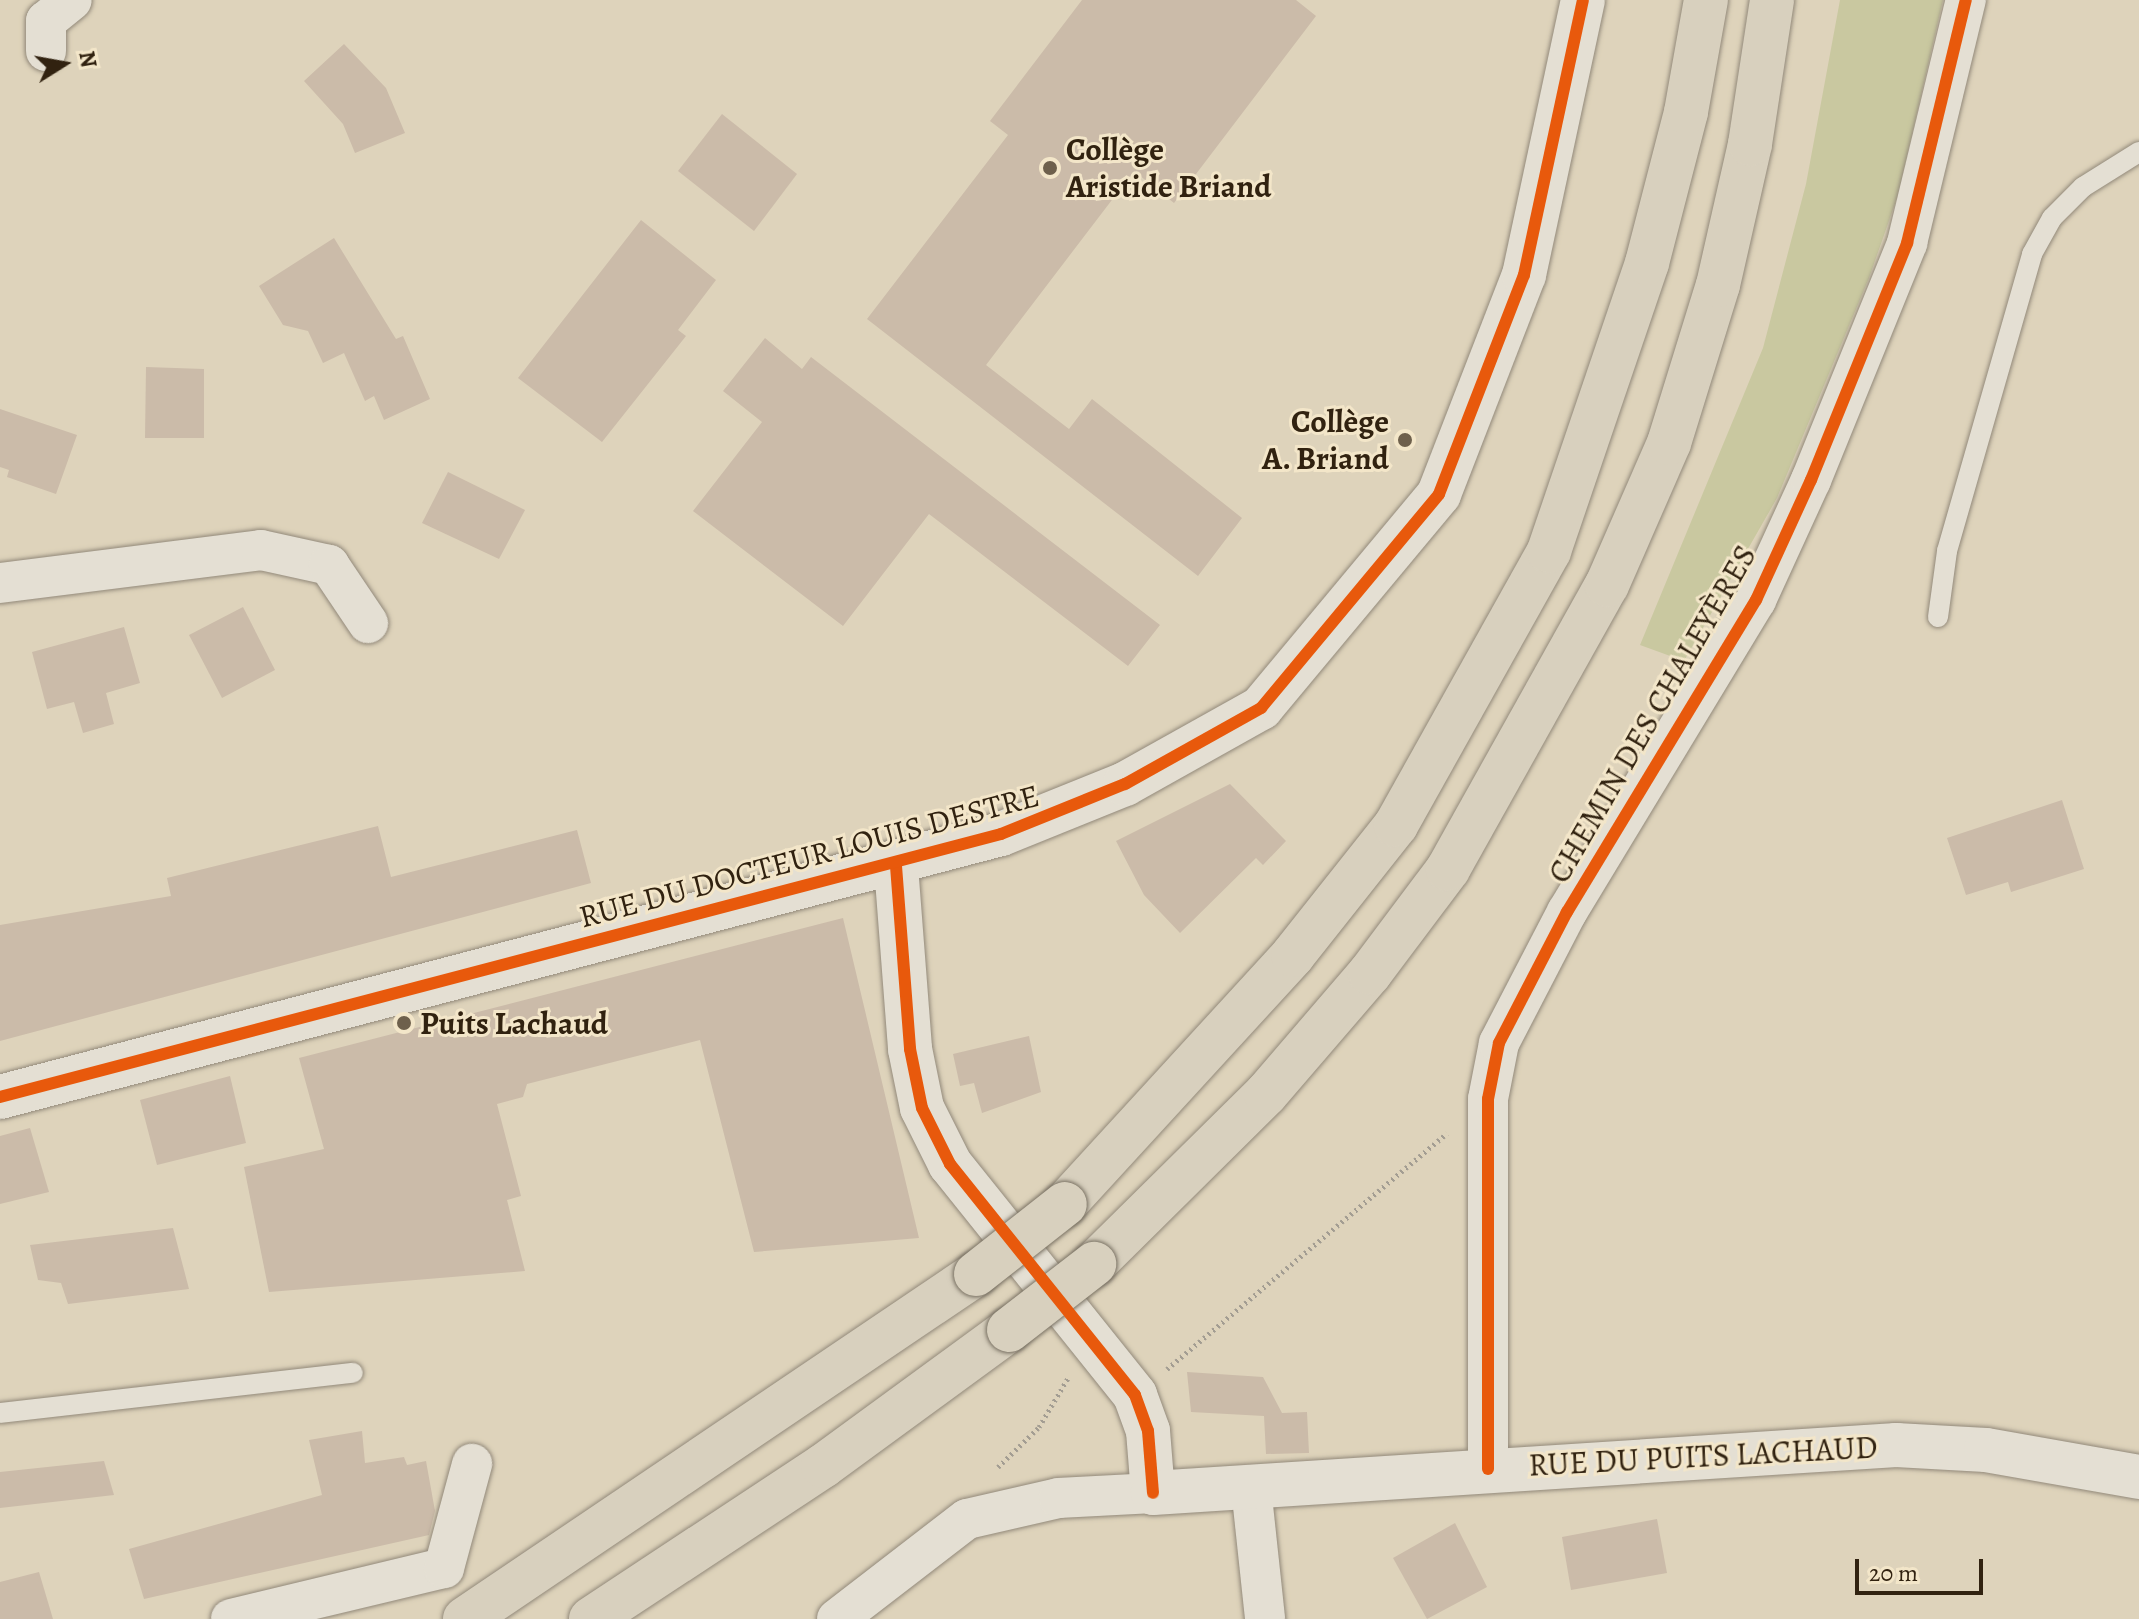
<!DOCTYPE html>
<meta charset="utf-8">
<style>
body{margin:0}
#map{position:relative;width:2139px;height:1619px;overflow:hidden;background:#ded3bb;font-family:Alegreya,serif}
div>[style]{position:absolute}
.green>*{inset:0;background:#c9c8a0}
.building>*{inset:0;background:#cbbba9}
.path>*{height:5px;margin-top:-2.5px;transform-origin:0;background:repeating-linear-gradient(90deg,#a39d92 0 2px,transparent 0 6px)}
.roads{filter:drop-shadow(0 0 2px #92897a) drop-shadow(0 0 2px #92897a)}
.lane>*{height:20px;margin:-10px;padding:0 10px;transform-origin:10px;border-radius:10px;background:#e4dfd3}
.street>*{height:40px;margin:-20px;padding:0 20px;transform-origin:20px;border-radius:20px;background:#e4dfd3}
.secondary>*{height:44px;margin:-22px;padding:0 22px;transform-origin:22px;border-radius:22px;background:#e4dfd3}
.highway>*{height:44px;margin:-22px;padding:0 22px;transform-origin:22px;border-radius:22px;background:#d8d0be}
.bridges{filter:drop-shadow(0 0 2px #797163) drop-shadow(0 0 2px #797163)}
.highway-bridge>*{height:44px;margin:-22px;padding:0 22px;transform-origin:22px;border-radius:22px;background:#d8d0be}
.cycleway>*{height:12px;margin:-6px;padding:0 6px;transform-origin:6px;border-radius:6px;background:#e8590c}
.dots>*{width:22px;height:22px;translate:-50% -50%;box-sizing:border-box;border:4px solid #f3e6c9;border-radius:50%}
span{translate:-50% -50%;white-space:nowrap;text-align:center;line-height:1.15;-webkit-text-stroke:6px #f3e6c9;paint-order:stroke}
.poi-label{font-size:32px;color:#312210;font-weight:700}
.left{translate:0 -50%;text-align:left}
.right{translate:-100% -50%;text-align:right}
.street-label{font-size:32px;color:#312210}
.north{position:absolute;left:24px;top:24px;width:80px;height:80px;-webkit-text-stroke:6px #f3e6c9;paint-order:stroke;rotate:79deg;font-size:22px;font-weight:700;line-height:32px;text-align:center;color:#312210}
.north::after{content:'';display:block;margin:auto;width:28px;height:36px;background:#312210;clip-path:polygon(50% 0,100% 100%,50% 72%,0 100%)}
.scale{position:absolute;left:1855px;top:1559px;width:128px;height:36px;box-sizing:border-box;border:4px solid #312210;border-top:0;padding-left:10px;font-size:24px;line-height:28px;white-space:nowrap;color:#312210;-webkit-text-stroke:6px #f3e6c9;paint-order:stroke}
</style>
<div id="map">
<div class="green">
<i style="clip-path:polygon(1840px 0,1943px 0,1898px 195px,1869px 278px,1777px 498px,1684px 661px,1640px 645px,1763px 348px,1806px 184px)"></i>
</div>
<div class="building">
<i style="clip-path:polygon(1082px 0,1296px 0,1316px 16px,1174px 203px,1134px 171px,986px 365px,1069px 429px,1092px 399px,1242px 518px,1198px 576px,867px 319px,1008px 135px,990px 121px)"></i>
<i style="clip-path:polygon(344px 44px,386px 88px,405px 133px,355px 153px,343px 124px,304px 81px)"></i>
<i style="clip-path:polygon(722px 114px,797px 174px,754px 231px,678px 171px)"></i>
<i style="clip-path:polygon(641px 220px,716px 280px,678px 330px,686px 336px,602px 442px,518px 378px)"></i>
<i style="clip-path:polygon(334px 238px,396px 339px,403px 336px,430px 399px,384px 420px,374px 396px,365px 401px,344px 353px,323px 363px,308px 331px,283px 325px,259px 286px)"></i>
<i style="clip-path:polygon(765px 338px,802px 369px,811px 357px,1160px 625px,1128px 666px,929px 514px,843px 626px,693px 511px,762px 422px,723px 391px)"></i>
<i style="clip-path:polygon(146px 367px,204px 369px,204px 438px,145px 438px)"></i>
<i style="clip-path:polygon(0 409px,77px 435px,56px 494px,7px 477px,9px 470px,0 467px)"></i>
<i style="clip-path:polygon(448px 472px,525px 510px,499px 559px,422px 523px)"></i>
<i style="clip-path:polygon(243px 607px,275px 670px,222px 698px,189px 635px)"></i>
<i style="clip-path:polygon(124px 627px,140px 683px,106px 693px,114px 724px,83px 733px,74px 702px,47px 709px,32px 652px)"></i>
<i style="clip-path:polygon(1230px 784px,1286px 841px,1263px 865px,1256px 858px,1180px 933px,1144px 895px,1116px 841px)"></i>
<i style="clip-path:polygon(2062px 800px,2084px 869px,2011px 892px,2008px 882px,1966px 895px,1947px 838px)"></i>
<i style="clip-path:polygon(378px 826px,391px 877px,577px 830px,591px 883px,0 1041px,0 925px,171px 896px,167px 878px)"></i>
<i style="clip-path:polygon(843px 918px,919px 1238px,754px 1252px,700px 1040px,527px 1084px,523px 1097px,497px 1104px,521px 1196px,507px 1200px,525px 1271px,269px 1292px,244px 1167px,324px 1149px,299px 1058px)"></i>
<i style="clip-path:polygon(1029px 1036px,1041px 1092px,982px 1113px,974px 1083px,960px 1086px,953px 1054px)"></i>
<i style="clip-path:polygon(230px 1076px,246px 1143px,157px 1165px,140px 1100px)"></i>
<i style="clip-path:polygon(30px 1128px,49px 1192px,0 1204px,0 1136px)"></i>
<i style="clip-path:polygon(173px 1228px,189px 1289px,68px 1304px,61px 1283px,38px 1280px,30px 1245px)"></i>
<i style="clip-path:polygon(1187px 1372px,1263px 1377px,1282px 1413px,1307px 1412px,1309px 1453px,1266px 1454px,1264px 1416px,1191px 1412px)"></i>
<i style="clip-path:polygon(362px 1431px,365px 1463px,404px 1457px,407px 1465px,426px 1461px,435px 1511px,429px 1535px,144px 1599px,129px 1549px,322px 1495px,309px 1440px)"></i>
<i style="clip-path:polygon(104px 1461px,114px 1495px,0 1508px,0 1472px)"></i>
<i style="clip-path:polygon(1657px 1519px,1667px 1573px,1571px 1590px,1562px 1537px)"></i>
<i style="clip-path:polygon(1455px 1523px,1487px 1587px,1427px 1619px,1393px 1558px)"></i>
<i style="clip-path:polygon(39px 1572px,53px 1619px,0 1619px,0 1582px)"></i>
</div>
<div class="path">
<i style="left:1167px;top:1369px;width:366px;rotate:-40.1deg"></i>
<i style="left:998px;top:1467px;width:57px;rotate:-44.3deg"></i>
<i style="left:1039px;top:1427px;width:57px;rotate:-59.4deg"></i>
</div>
<div class="roads">
<div class="lane">
<i style="left:1938px;top:617px;width:67px;rotate:-82.2deg"></i>
<i style="left:1947px;top:551px;width:309px;rotate:-74deg"></i>
<i style="left:2032px;top:254px;width:41px;rotate:-60.9deg"></i>
<i style="left:2052px;top:218px;width:44px;rotate:-45deg"></i>
<i style="left:2083px;top:187px;width:66px;rotate:-32deg"></i>
<i style="left:0;top:1413px;width:355px;rotate:-6.5deg"></i>
</div>
<div class="street">
<i style="left:46px;top:51px;width:30px;rotate:-90deg"></i>
<i style="left:46px;top:21px;width:33px;rotate:-39deg"></i>
<i style="left:0;top:583px;width:263px;rotate:-7.2deg"></i>
<i style="left:261px;top:550px;width:70px;rotate:12.4deg"></i>
<i style="left:329px;top:565px;width:70px;rotate:56.1deg"></i>
<i style="left:1488px;top:1469px;width:370px;rotate:-90deg"></i>
<i style="left:1488px;top:1099px;width:57px;rotate:-78.9deg"></i>
<i style="left:1499px;top:1043px;width:148px;rotate:-62.6deg"></i>
<i style="left:1567px;top:912px;width:365px;rotate:-58.8deg"></i>
<i style="left:1756px;top:600px;width:132px;rotate:-65.4deg"></i>
<i style="left:1811px;top:480px;width:256px;rotate:-67.9deg"></i>
<i style="left:1907px;top:243px;width:250px;rotate:-76.4deg"></i>
<i style="left:1251px;top:1487px;width:133px;rotate:83.9deg"></i>
<i style="left:231px;top:1619px;width:219px;rotate:-13.5deg"></i>
<i style="left:444px;top:1568px;width:108px;rotate:-74.9deg"></i>
<i style="left:837px;top:1619px;width:164px;rotate:-37.6deg"></i>
<i style="left:967px;top:1519px;width:94px;rotate:-12.9deg"></i>
<i style="left:1059px;top:1498px;width:94px;rotate:-3deg"></i>
</div>
<div class="secondary">
<i style="left:896px;top:866px;width:184px;rotate:85.6deg"></i>
<i style="left:910px;top:1049px;width:60px;rotate:78.5deg"></i>
<i style="left:922px;top:1108px;width:63px;rotate:63.4deg"></i>
<i style="left:950px;top:1164px;width:296px;rotate:51.3deg"></i>
<i style="left:1135px;top:1395px;width:38px;rotate:70deg"></i>
<i style="left:1148px;top:1431px;width:62px;rotate:85.4deg"></i>
<i style="left:1153px;top:1493px;width:745px;rotate:-3.7deg"></i>
<i style="left:1896px;top:1445px;width:90px;rotate:3.2deg"></i>
<i style="left:1986px;top:1450px;width:155px;rotate:10deg"></i>
<i style="left:0;top:1097px;width:1035px;rotate:-14.72deg"></i>
<i style="left:1001px;top:834px;width:134px;rotate:-22deg"></i>
<i style="left:1125px;top:784px;width:156px;rotate:-29.2deg"></i>
<i style="left:1261px;top:708px;width:278px;rotate:-50.2deg"></i>
<i style="left:1439px;top:494px;width:235px;rotate:-68.8deg"></i>
<i style="left:1524px;top:275px;width:281px;rotate:-77.9deg"></i>
</div>
<div class="highway">
<i style="left:1065px;top:1204px;width:338px;rotate:-47.5deg"></i>
<i style="left:1293px;top:955px;width:166px;rotate:-51.6deg"></i>
<i style="left:1396px;top:825px;width:314px;rotate:-60.8deg"></i>
<i style="left:1549px;top:551px;width:304px;rotate:-71.2deg"></i>
<i style="left:1647px;top:263px;width:156px;rotate:-75.5deg"></i>
<i style="left:1686px;top:112px;width:114px;rotate:-79.9deg"></i>
<i style="left:1094px;top:1264px;width:242px;rotate:-44.7deg"></i>
<i style="left:1266px;top:1094px;width:160px;rotate:-49.3deg"></i>
<i style="left:1370px;top:973px;width:130px;rotate:-53.1deg"></i>
<i style="left:1448px;top:869px;width:325px;rotate:-60.8deg"></i>
<i style="left:1607px;top:585px;width:155px;rotate:-66.4deg"></i>
<i style="left:1669px;top:443px;width:165px;rotate:-72.8deg"></i>
<i style="left:1718px;top:285px;width:145px;rotate:-77.2deg"></i>
<i style="left:1750px;top:144px;width:146px;rotate:-81.3deg"></i>
<i style="left:465px;top:1619px;width:617px;rotate:-34.03deg"></i>
<i style="left:591px;top:1619px;width:278px;rotate:-33.4deg"></i>
<i style="left:823px;top:1466px;width:230px;rotate:-36.2deg"></i>
</div>
</div>
<div class="bridges">
<div class="highway-bridge">
<i style="left:976px;top:1274px;width:113px;rotate:-38.2deg"></i>
<i style="left:1009px;top:1330px;width:108px;rotate:-37.8deg"></i>
</div>
</div>
<div class="cycleway">
<i style="left:896px;top:866px;width:184px;rotate:85.6deg"></i>
<i style="left:910px;top:1049px;width:60px;rotate:78.5deg"></i>
<i style="left:922px;top:1108px;width:63px;rotate:63.4deg"></i>
<i style="left:950px;top:1164px;width:296px;rotate:51.3deg"></i>
<i style="left:1135px;top:1395px;width:38px;rotate:70deg"></i>
<i style="left:1148px;top:1431px;width:62px;rotate:85.4deg"></i>
<i style="left:0;top:1097px;width:1035px;rotate:-14.72deg"></i>
<i style="left:1001px;top:834px;width:134px;rotate:-22deg"></i>
<i style="left:1125px;top:784px;width:156px;rotate:-29.2deg"></i>
<i style="left:1261px;top:708px;width:278px;rotate:-50.2deg"></i>
<i style="left:1439px;top:494px;width:235px;rotate:-68.8deg"></i>
<i style="left:1524px;top:275px;width:281px;rotate:-77.9deg"></i>
<i style="left:1488px;top:1469px;width:370px;rotate:-90deg"></i>
<i style="left:1488px;top:1099px;width:57px;rotate:-78.9deg"></i>
<i style="left:1499px;top:1043px;width:148px;rotate:-62.6deg"></i>
<i style="left:1567px;top:912px;width:365px;rotate:-58.8deg"></i>
<i style="left:1756px;top:600px;width:132px;rotate:-65.4deg"></i>
<i style="left:1811px;top:480px;width:256px;rotate:-67.9deg"></i>
<i style="left:1907px;top:243px;width:250px;rotate:-76.4deg"></i>
</div>
<div class="dots">
<i style="left:1050px;top:168px;background:#6e604c"></i>
<i style="left:1405px;top:440px;background:#6e604c"></i>
<i style="left:404px;top:1023px;background:#6e604c"></i>
</div>
<div class="poi-label">
<span class="left" style="left:1066px;top:168px">Collège<br>Aristide Briand</span>
<span class="right" style="left:1389px;top:440px">Collège<br>A. Briand</span>
<span class="left" style="left:420px;top:1023px">Puits Lachaud</span>
</div>
<div class="street-label">
<span style="left:1652px;top:714px;rotate:-60deg">CHEMIN DES CHALEYÈRES</span>
<span style="left:809px;top:856px;rotate:-15deg">RUE DU DOCTEUR LOUIS DESTRE</span>
<span style="left:1703px;top:1456px;rotate:-3deg">RUE DU PUITS LACHAUD</span>
</div>
<div class="north">N</div>
<div class="scale">20 m</div>
</div>
